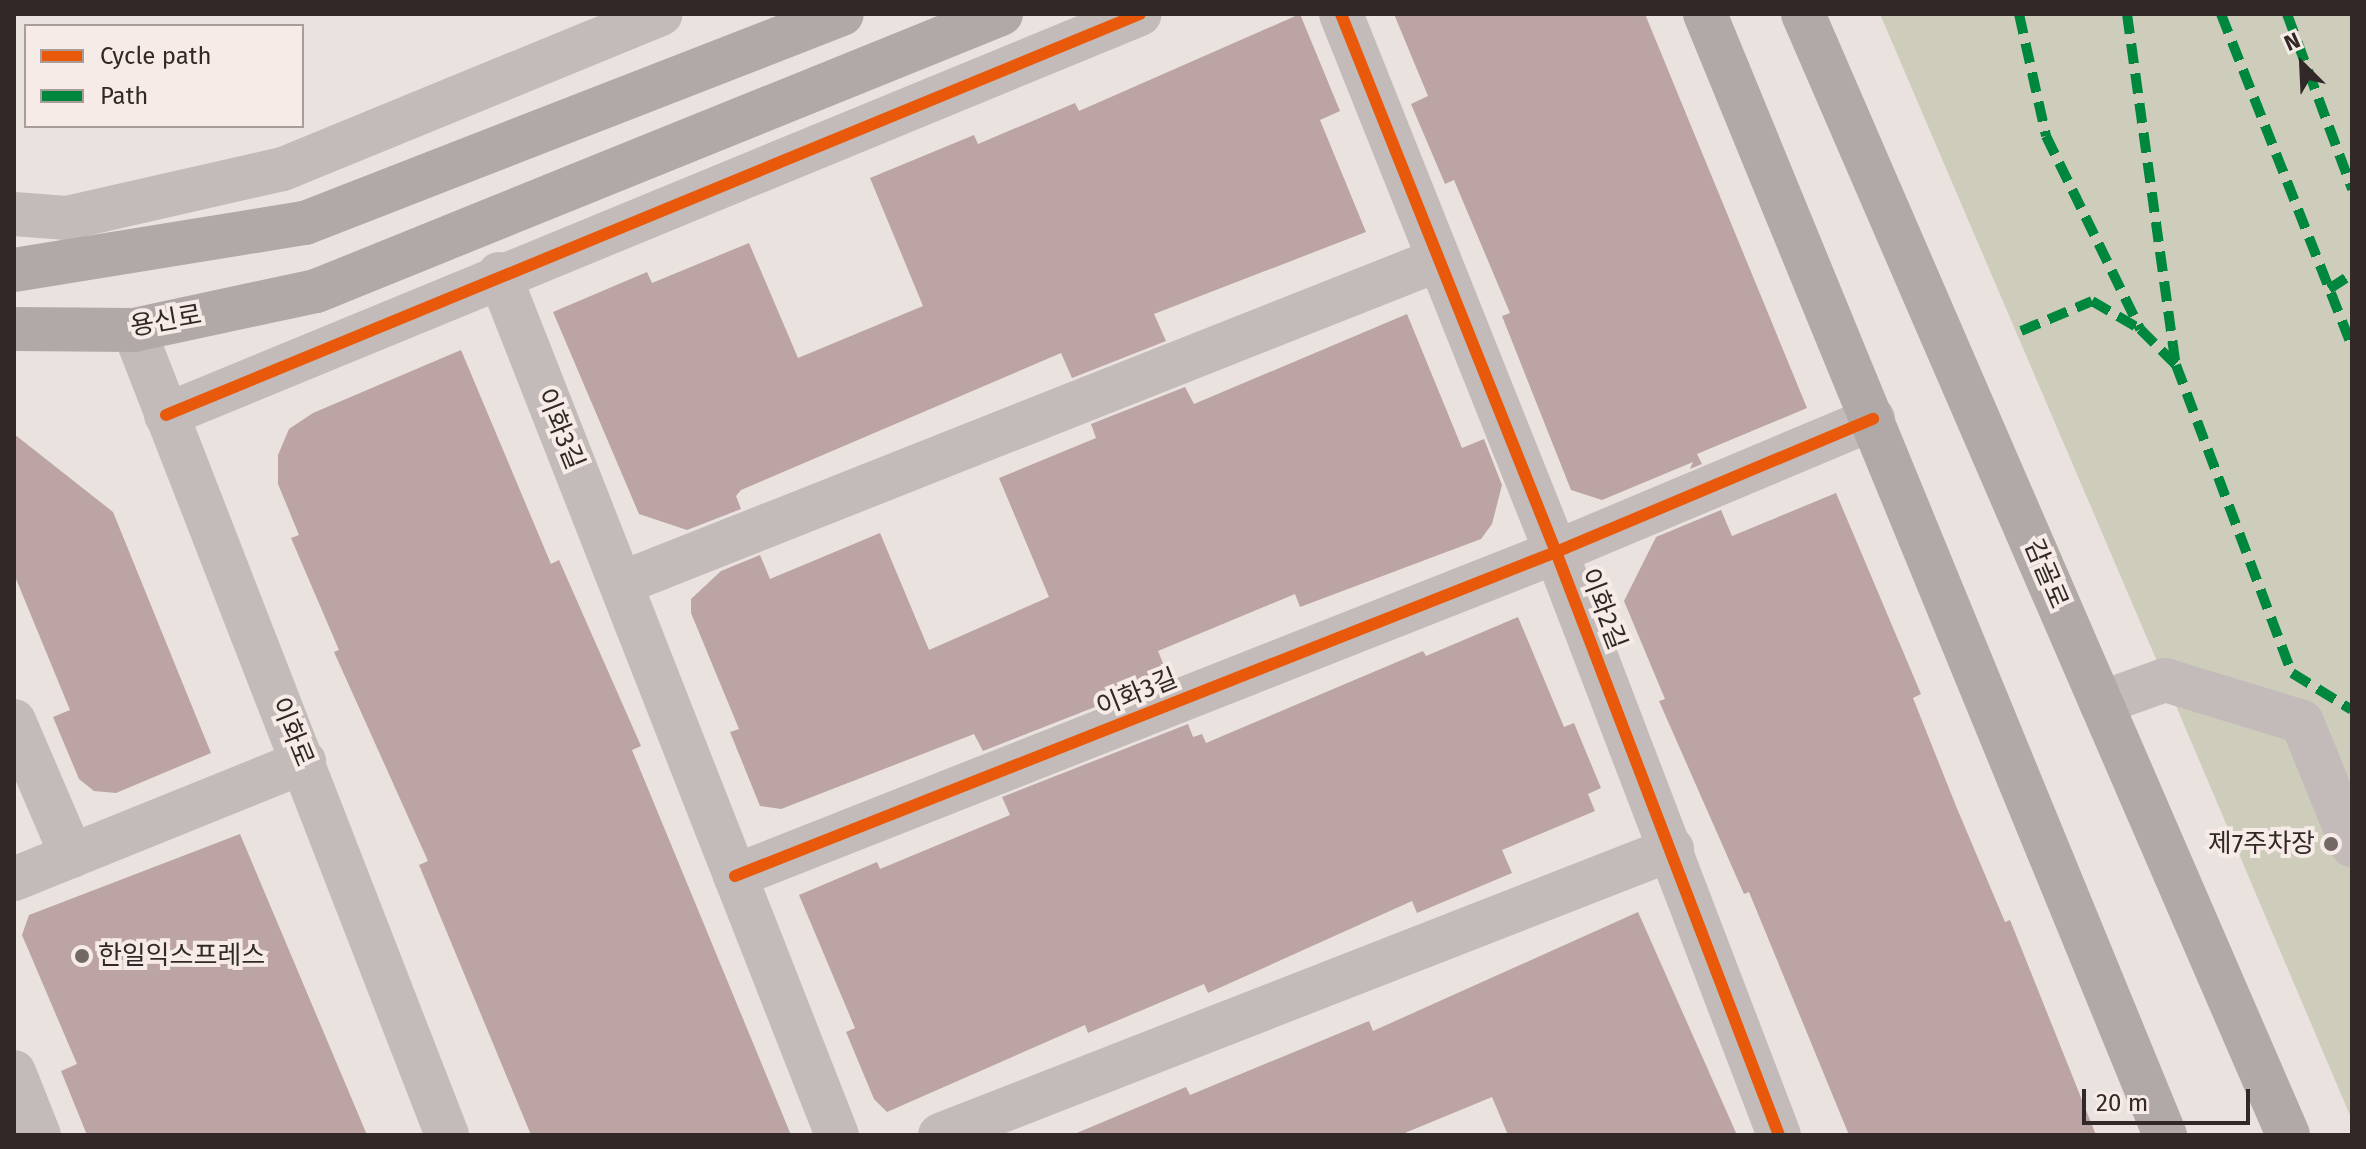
<!DOCTYPE html>
<meta charset="utf-8">
<style>
body{margin:0}
#map{position:relative;width:2366px;height:1149px;overflow:hidden;background:#eae2df;font-family:"Fira Sans","Noto Sans KR",sans-serif}
div>[style]{position:absolute}
.green>*{inset:0;background:#cecdbb}
.building>*{inset:0;background:#bba4a3}
.minor>*{height:44px;margin:-22px;padding:0 22px;transform-origin:22px;border-radius:22px;background:#c2bbb9}
.major>*{height:44px;margin:-22px;padding:0 22px;transform-origin:22px;border-radius:22px;background:#b1a9a7}
.quiet>*{height:10px;margin-top:-5px;transform-origin:0;background:repeating-linear-gradient(90deg,#00873e 0 20px,transparent 0 30px)}
.cycleway>*{height:12px;margin:-6px;padding:0 6px;transform-origin:6px;border-radius:6px;background:#e8590c}
.dots>*{width:22px;height:22px;translate:-50% -50%;box-sizing:border-box;border:4px solid #f6ebe6;border-radius:50%}
span{translate:-50% -50%;white-space:nowrap;text-align:center;line-height:1.15;-webkit-text-stroke:8px #f6ebe6;paint-order:stroke}
.street-label{font-size:26px;color:#322827}
.poi-label{font-size:26px;color:#322827}
.right{translate:-100% -50%;text-align:right}
.left{translate:0 -50%;text-align:left}
.frame{position:absolute;inset:0;border:16px solid #322827;pointer-events:none}
.legend{position:absolute;left:24px;top:24px;width:280px;height:104px;box-sizing:border-box;background:#f6ebe6;border:2px solid #a89d9a;margin:0;padding:10px 14px;list-style:none;font-size:24px;color:#322827}
.legend li{display:flex;align-items:center;gap:16px;height:40px}
.legend b{width:40px;border:2px solid #a89d9a}
.north{position:absolute;left:2262px;top:24px;width:80px;height:80px;-webkit-text-stroke:6px #f6ebe6;paint-order:stroke;rotate:336deg;font-size:22px;font-weight:700;line-height:32px;text-align:center;color:#322827}
.north::after{content:'';display:block;margin:auto;width:28px;height:36px;background:#322827;clip-path:polygon(50% 0,100% 100%,50% 72%,0 100%)}
.scale{position:absolute;left:2082px;top:1089px;width:168px;height:36px;box-sizing:border-box;border:4px solid #322827;border-top:0;padding-left:10px;font-size:24px;line-height:28px;white-space:nowrap;color:#322827;-webkit-text-stroke:6px #f6ebe6;paint-order:stroke}
</style>
<div id="map">
<div class="green">
<i style="clip-path:polygon(1880px 14px,2352px 14px,2352px 1120px,2165px 680px)"></i>
</div>
<div class="building">
<i style="clip-path:polygon(1300px 14px,1340px 111px,1320px 120px,1366px 232px,1154px 314px,1166px 341px,1072px 378px,1061px 353px,741px 490px,736px 496px,741px 509px,687px 530px,639px 514px,553px 312px,647px 272px,652px 283px,749px 243px,798px 358px,923px 306px,870px 178px,974px 135px,978px 144px,1075px 103px,1079px 111px)"></i>
<i style="clip-path:polygon(1394px 14px,1645px 14px,1807px 408px,1697px 454px,1702px 464px,1690px 469px,1693px 462px,1602px 500px,1571px 490px,1502px 316px,1510px 313px,1454px 180px,1445px 184px,1411px 104px,1428px 96px)"></i>
<i style="clip-path:polygon(1407px 314px,1462px 448px,1484px 439px,1502px 485px,1492px 524px,1481px 539px,1300px 607px,1295px 594px,1158px 651px,1169px 678px,983px 751px,974px 734px,781px 809px,760px 806px,730px 732px,739px 729px,691px 613px,691px 599px,721px 571px,760px 555px,770px 579px,880px 533px,929px 650px,1049px 597px,999px 478px,1096px 438px,1091px 424px,1185px 387px,1194px 404px)"></i>
<i style="clip-path:polygon(461px 350px,551px 564px,559px 560px,641px 746px,632px 750px,791px 1135px,531px 1135px,419px 865px,428px 861px,334px 652px,339px 650px,291px 538px,299px 535px,278px 484px,278px 455px,289px 429px,313px 413px)"></i>
<i style="clip-path:polygon(14px 434px,113px 512px,211px 753px,116px 793px,94px 791px,79px 779px,53px 717px,70px 710px,14px 574px)"></i>
<i style="clip-path:polygon(1836px 493px,1921px 694px,1913px 698px,1956px 806px,2005px 922px,2010px 920px,2096px 1135px,1849px 1135px,1749px 892px,1744px 894px,1659px 701px,1665px 699px,1624px 601px,1656px 537px,1721px 510px,1732px 536px)"></i>
<i style="clip-path:polygon(1518px 617px,1564px 727px,1574px 723px,1601px 788px,1588px 794px,1595px 811px,1502px 850px,1512px 873px,1417px 913px,1412px 901px,1208px 993px,1204px 984px,1088px 1033px,1085px 1025px,887px 1112px,874px 1099px,846px 1032px,855px 1028px,799px 895px,877px 862px,880px 869px,1010px 815px,1002px 797px,1188px 724px,1193px 737px,1202px 734px,1206px 743px,1423px 651px,1426px 656px)"></i>
<i style="clip-path:polygon(240px 834px,367px 1135px,87px 1135px,61px 1071px,77px 1064px,22px 935px,29px 915px)"></i>
<i style="clip-path:polygon(1638px 912px,1737px 1135px,1508px 1135px,1492px 1097px,1400px 1135px,1072px 1135px,1186px 1087px,1190px 1095px,1369px 1021px,1373px 1031px)"></i>
</div>
<div class="minor">
<i style="left:1341px;top:14px;width:579px;rotate:68.22deg"></i>
<i style="left:1556px;top:552px;width:624px;rotate:69.07deg"></i>
<i style="left:14px;top:214px;width:53px;rotate:4.3deg"></i>
<i style="left:67px;top:218px;width:221px;rotate:-12.8deg"></i>
<i style="left:283px;top:169px;width:408px;rotate:-22.3deg"></i>
<i style="left:499px;top:274px;width:925px;rotate:68.57deg"></i>
<i style="left:134px;top:330px;width:864px;rotate:68.75deg"></i>
<i style="left:166px;top:415px;width:1053px;rotate:-22.38deg"></i>
<i style="left:622px;top:583px;width:878px;rotate:-21.6deg"></i>
<i style="left:2101px;top:703px;width:68px;rotate:-19.8deg"></i>
<i style="left:2165px;top:680px;width:143px;rotate:17deg"></i>
<i style="left:2302px;top:722px;width:133px;rotate:67.9deg"></i>
<i style="left:14px;top:721px;width:147px;rotate:66.8deg"></i>
<i style="left:735px;top:876px;width:883px;rotate:-21.54deg"></i>
<i style="left:1556px;top:552px;width:344px;rotate:-22.8deg"></i>
<i style="left:14px;top:879px;width:313px;rotate:-22deg"></i>
<i style="left:14px;top:1072px;width:68px;rotate:68.4deg"></i>
<i style="left:940px;top:1135px;width:786px;rotate:-21.34deg"></i>
</div>
<div class="major">
<i style="left:1705px;top:14px;width:1212px;rotate:67.69deg"></i>
<i style="left:1803px;top:14px;width:1221px;rotate:66.6deg"></i>
<i style="left:14px;top:270px;width:295px;rotate:-9.2deg"></i>
<i style="left:305px;top:223px;width:576px;rotate:-21.27deg"></i>
<i style="left:14px;top:329px;width:120px;rotate:0.5deg"></i>
<i style="left:134px;top:330px;width:186px;rotate:-12.1deg"></i>
<i style="left:316px;top:291px;width:739px;rotate:-22.02deg"></i>
</div>
<div class="quiet">
<i style="left:2019px;top:14px;width:125px;rotate:77.5deg"></i>
<i style="left:2046px;top:136px;width:215px;rotate:64deg"></i>
<i style="left:2140px;top:329px;width:51px;rotate:45deg"></i>
<i style="left:2176px;top:365px;width:329px;rotate:69.4deg"></i>
<i style="left:2292px;top:673px;width:70px;rotate:31.7deg"></i>
<i style="left:2127px;top:14px;width:354px;rotate:82.1deg"></i>
<i style="left:2221px;top:14px;width:358px;rotate:68.5deg"></i>
<i style="left:2287px;top:14px;width:187px;rotate:69.6deg"></i>
<i style="left:2329px;top:289px;width:27px;rotate:-33deg"></i>
<i style="left:2021px;top:331px;width:77px;rotate:-22.9deg"></i>
<i style="left:2092px;top:301px;width:56px;rotate:30.3deg"></i>
</div>
<div class="cycleway">
<i style="left:1341px;top:14px;width:579px;rotate:68.22deg"></i>
<i style="left:1556px;top:552px;width:624px;rotate:69.07deg"></i>
<i style="left:166px;top:415px;width:1053px;rotate:-22.38deg"></i>
<i style="left:735px;top:876px;width:883px;rotate:-21.54deg"></i>
<i style="left:1556px;top:552px;width:344px;rotate:-22.8deg"></i>
</div>
<div class="dots">
<i style="left:2331px;top:844px;background:#726967"></i>
<i style="left:82px;top:956px;background:#726967"></i>
</div>
<div class="street-label">
<span style="left:166px;top:321px;rotate:-10deg">용신로</span>
<span style="left:560px;top:429px;rotate:68deg">이화3길</span>
<span style="left:2046px;top:574px;rotate:67deg">감골로</span>
<span style="left:1603px;top:609px;rotate:69deg">이화2길</span>
<span style="left:1137px;top:693px;rotate:-22deg">이화3길</span>
<span style="left:292px;top:732px;rotate:68deg">이화로</span>
</div>
<div class="poi-label">
<span class="right" style="left:2315px;top:844px">제7주차장</span>
<span class="left" style="left:98px;top:956px">한일익스프레스</span>
</div>
<div class="frame"></div>
<ul class="legend">
<li><b style="height:10px;background:#e8590c"></b>Cycle path</li>
<li><b style="height:10px;background:#00873e"></b>Path</li>
</ul>
<div class="north">N</div>
<div class="scale">20 m</div>
</div>
